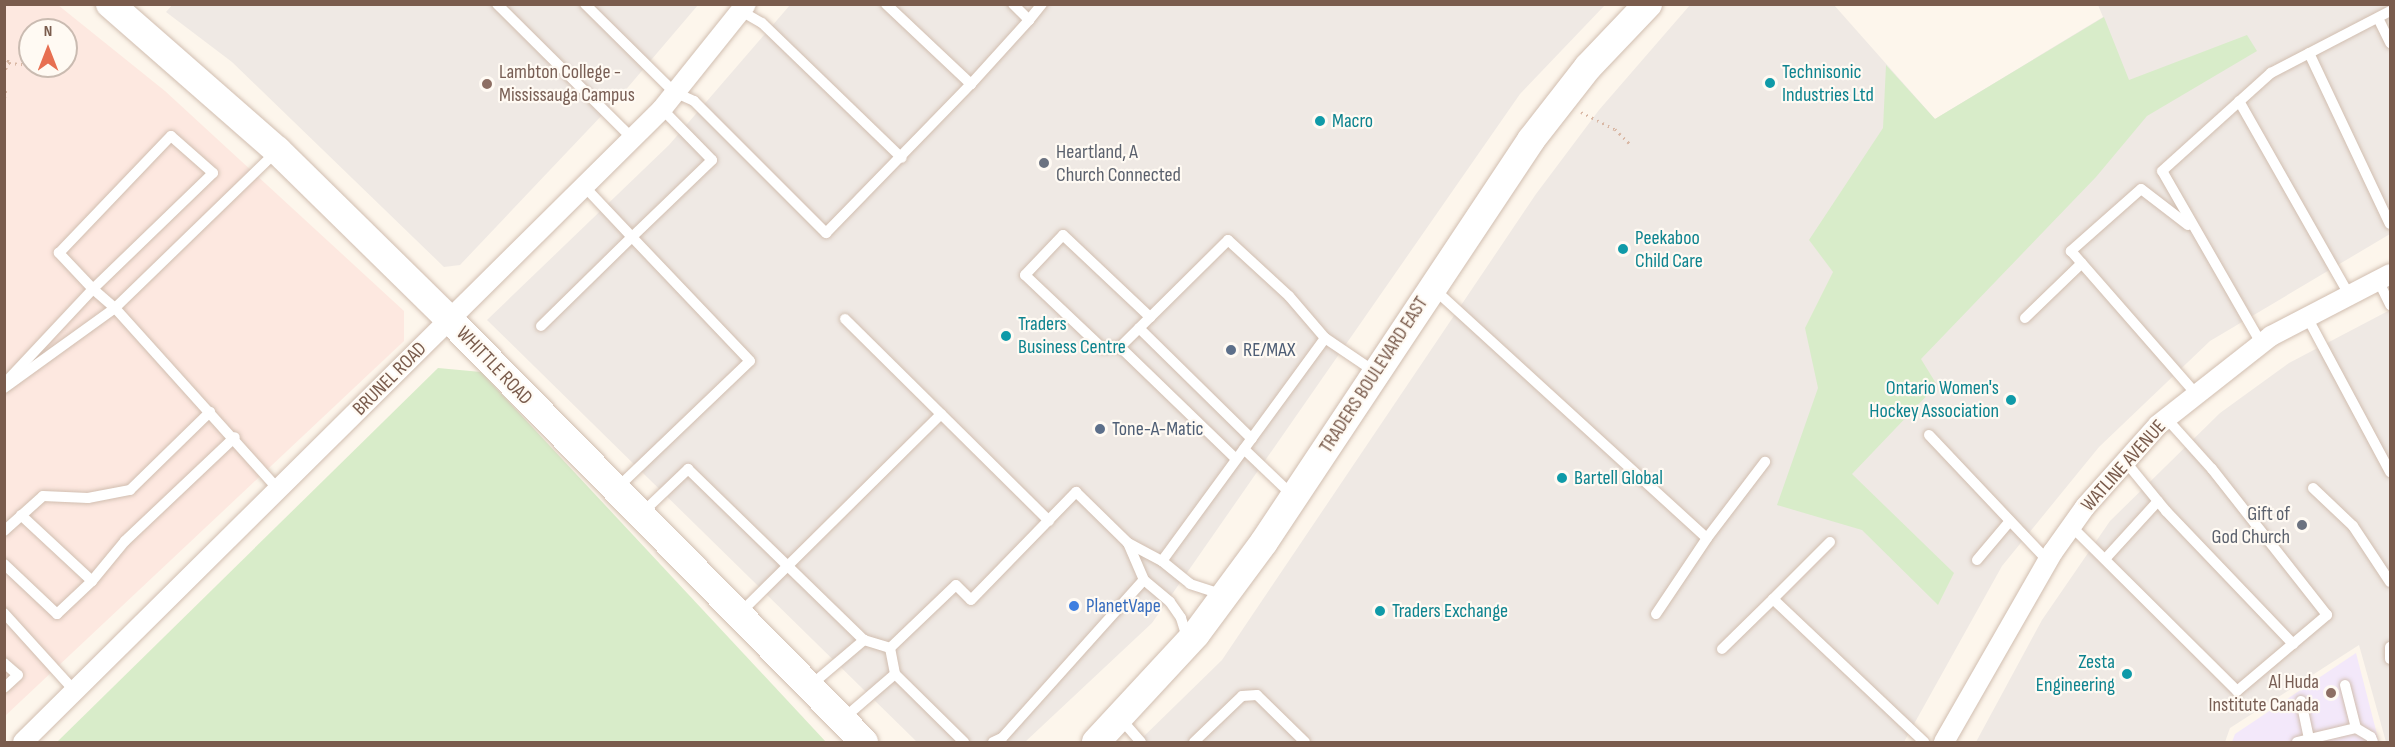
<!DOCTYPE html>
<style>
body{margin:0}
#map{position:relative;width:2395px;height:747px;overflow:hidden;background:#fdf6ec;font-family:"Sofia Sans Condensed",sans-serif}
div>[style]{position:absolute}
.commercial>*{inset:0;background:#fde8e0}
.industrial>*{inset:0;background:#efe9e4}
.education>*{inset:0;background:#f3e8fa}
.green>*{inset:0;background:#d8ecc9}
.path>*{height:3px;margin-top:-1.5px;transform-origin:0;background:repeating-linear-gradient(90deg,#d9b8a5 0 1.5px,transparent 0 6px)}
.roads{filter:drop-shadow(0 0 2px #d1beb0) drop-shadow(0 0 2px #d1beb0)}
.lane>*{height:10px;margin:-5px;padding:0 5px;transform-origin:5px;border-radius:5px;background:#fff}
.street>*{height:20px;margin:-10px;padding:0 10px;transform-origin:10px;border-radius:10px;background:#fff}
.secondary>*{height:28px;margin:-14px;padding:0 14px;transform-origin:14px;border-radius:14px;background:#fff}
.dots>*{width:16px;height:16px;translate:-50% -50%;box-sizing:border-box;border:3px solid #fffaf3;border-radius:50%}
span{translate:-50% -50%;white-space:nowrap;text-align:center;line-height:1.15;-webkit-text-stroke:4.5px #fffaf3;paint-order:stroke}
.education-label{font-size:20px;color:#785e54}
.left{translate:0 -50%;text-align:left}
.right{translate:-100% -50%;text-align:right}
.culture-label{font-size:20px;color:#0d838f}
.worship-label{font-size:20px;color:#5b616d}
.service-label{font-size:20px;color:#4e5e75}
.street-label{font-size:20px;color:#7a5c4d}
.shop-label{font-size:20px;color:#366cbe}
.frame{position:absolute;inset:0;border:6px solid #7a5c4d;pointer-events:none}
.north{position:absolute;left:18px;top:18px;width:60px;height:60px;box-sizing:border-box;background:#fffaf3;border:2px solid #cabbb1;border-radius:50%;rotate:0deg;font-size:16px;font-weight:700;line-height:24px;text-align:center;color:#7a5c4d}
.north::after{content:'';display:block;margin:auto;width:21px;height:27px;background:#e76f51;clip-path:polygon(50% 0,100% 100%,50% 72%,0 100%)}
</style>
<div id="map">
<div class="commercial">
<i style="clip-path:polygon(evenodd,5px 5px,58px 5px,165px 91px,404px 311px,404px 341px,5px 716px,5px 5px,30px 30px,66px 30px,66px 66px,30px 66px,30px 30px)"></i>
</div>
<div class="industrial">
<i style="clip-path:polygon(173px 4px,698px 5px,623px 93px,460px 265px,444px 267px,232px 62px,166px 12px)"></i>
<i style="clip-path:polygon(790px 5px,1605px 5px,1520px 94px,1152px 623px,1025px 742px,917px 742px,487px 320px,669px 145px)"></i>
<i style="clip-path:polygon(1690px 5px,1834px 5px,1935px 119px,2103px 17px,2098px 5px,2390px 5px,2390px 234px,2210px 341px,2099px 447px,2002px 566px,1904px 742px,1138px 742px,1222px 660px,1536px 194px,1599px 110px)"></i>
<i style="clip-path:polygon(2390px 310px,2390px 742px,2386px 742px,2359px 645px,2230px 728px,2225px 742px,1976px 742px,2042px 620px,2110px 521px,2220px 413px,2289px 363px)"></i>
</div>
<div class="education">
<i style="clip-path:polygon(2356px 653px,2379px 742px,2232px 742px,2235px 734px)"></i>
</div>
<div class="green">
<i style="clip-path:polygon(2104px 17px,2129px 80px,2247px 35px,2257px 51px,2147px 116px,2096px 177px,1921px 359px,1937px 385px,1852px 474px,1954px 573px,1938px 605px,1862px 530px,1777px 505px,1818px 388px,1805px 328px,1833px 272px,1809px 240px,1883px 128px,1886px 65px,1935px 119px)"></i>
<i style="clip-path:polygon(438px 368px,481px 372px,826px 742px,57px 742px)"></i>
</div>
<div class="path">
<i style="left:4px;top:55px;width:9px;rotate:54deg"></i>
<i style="left:9px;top:62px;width:11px;rotate:117deg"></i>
<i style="left:9px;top:63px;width:21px;rotate:5deg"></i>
<i style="left:4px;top:85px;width:12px;rotate:76deg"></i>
<i style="left:1581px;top:112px;width:38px;rotate:27deg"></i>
<i style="left:1615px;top:129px;width:23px;rotate:45deg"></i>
</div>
<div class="roads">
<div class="lane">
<i style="left:497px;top:4px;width:190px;rotate:44.8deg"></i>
<i style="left:585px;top:4px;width:125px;rotate:44.7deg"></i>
<i style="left:674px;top:92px;width:22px;rotate:24deg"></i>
<i style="left:694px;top:101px;width:187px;rotate:45deg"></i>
<i style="left:826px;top:233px;width:208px;rotate:-45.8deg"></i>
<i style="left:886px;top:4px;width:117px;rotate:43.3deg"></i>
<i style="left:971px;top:84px;width:86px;rotate:-47.8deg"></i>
<i style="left:1013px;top:4px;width:23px;rotate:45deg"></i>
<i style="left:1029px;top:20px;width:21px;rotate:-51deg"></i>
<i style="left:741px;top:11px;width:24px;rotate:30deg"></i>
<i style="left:762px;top:23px;width:194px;rotate:44deg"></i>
<i style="left:2378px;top:18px;width:28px;rotate:64deg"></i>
<i style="left:2309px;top:53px;width:189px;rotate:64.7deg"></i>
<i style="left:2239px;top:101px;width:223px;rotate:60.4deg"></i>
<i style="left:171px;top:136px;width:56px;rotate:41.4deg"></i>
<i style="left:213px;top:173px;width:167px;rotate:136deg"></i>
<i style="left:93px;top:289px;width:50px;rotate:-133.4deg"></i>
<i style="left:59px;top:253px;width:162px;rotate:-46.3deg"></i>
<i style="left:277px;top:151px;width:226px;rotate:135.9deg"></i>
<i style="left:115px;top:308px;width:245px;rotate:48deg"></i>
<i style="left:2188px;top:225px;width:59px;rotate:-142.5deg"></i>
<i style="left:2141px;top:189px;width:94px;rotate:138.5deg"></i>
<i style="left:2071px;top:251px;width:190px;rotate:48.8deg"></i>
<i style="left:2378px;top:280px;width:28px;rotate:64deg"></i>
<i style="left:1434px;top:289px;width:369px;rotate:42.4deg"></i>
<i style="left:1707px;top:538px;width:96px;rotate:-52.7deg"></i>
<i style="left:2307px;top:317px;width:176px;rotate:61.8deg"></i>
<i style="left:2025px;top:318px;width:79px;rotate:-44deg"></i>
<i style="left:845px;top:319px;width:287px;rotate:44.7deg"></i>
<i style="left:541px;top:326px;width:127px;rotate:-44.4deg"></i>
<i style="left:632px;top:237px;width:70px;rotate:-133.3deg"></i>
<i style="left:1139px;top:328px;width:158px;rotate:44.5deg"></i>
<i style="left:2261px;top:343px;width:198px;rotate:-119.9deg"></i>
<i style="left:2162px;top:171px;width:147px;rotate:-42deg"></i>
<i style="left:2271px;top:73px;width:134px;rotate:-27.5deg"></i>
<i style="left:1120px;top:347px;width:18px;rotate:177deg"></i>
<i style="left:1102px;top:348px;width:106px;rotate:-136.5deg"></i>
<i style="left:1025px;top:275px;width:55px;rotate:-46.5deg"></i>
<i style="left:1063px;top:235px;width:120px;rotate:43.3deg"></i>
<i style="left:4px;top:384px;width:130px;rotate:-46.9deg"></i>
<i style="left:93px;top:289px;width:29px;rotate:41deg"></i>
<i style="left:115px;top:308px;width:137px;rotate:144.2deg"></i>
<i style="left:1929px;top:435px;width:173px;rotate:46.6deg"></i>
<i style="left:1244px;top:449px;width:69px;rotate:43.8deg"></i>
<i style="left:1236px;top:459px;width:161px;rotate:-136deg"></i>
<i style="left:1120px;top:347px;width:152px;rotate:-44.7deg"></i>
<i style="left:1228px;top:240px;width:83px;rotate:42.6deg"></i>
<i style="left:1289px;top:296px;width:55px;rotate:49.4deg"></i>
<i style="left:2125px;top:461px;width:65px;rotate:50.6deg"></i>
<i style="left:2166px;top:511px;width:184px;rotate:46.3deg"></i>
<i style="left:2313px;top:488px;width:55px;rotate:43.5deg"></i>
<i style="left:2353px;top:526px;width:67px;rotate:56.5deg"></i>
<i style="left:616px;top:489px;width:185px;rotate:-43.7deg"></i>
<i style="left:750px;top:361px;width:171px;rotate:-133.6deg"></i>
<i style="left:632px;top:237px;width:111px;rotate:-43.9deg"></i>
<i style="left:712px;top:160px;width:71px;rotate:-134.4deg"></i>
<i style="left:642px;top:513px;width:64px;rotate:-43.7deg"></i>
<i style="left:688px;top:469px;width:245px;rotate:44.2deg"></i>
<i style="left:864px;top:640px;width:27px;rotate:17deg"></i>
<i style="left:890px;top:648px;width:26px;rotate:79deg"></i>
<i style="left:895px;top:674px;width:97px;rotate:44.6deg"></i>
<i style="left:2071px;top:526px;width:234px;rotate:44.8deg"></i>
<i style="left:2237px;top:691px;width:118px;rotate:-40.2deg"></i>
<i style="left:2327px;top:615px;width:186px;rotate:-128.2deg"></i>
<i style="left:2212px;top:469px;width:69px;rotate:-132deg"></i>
<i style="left:4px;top:531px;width:52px;rotate:-41.9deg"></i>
<i style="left:43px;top:496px;width:45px;rotate:2.5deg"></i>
<i style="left:88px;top:498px;width:43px;rotate:-10.8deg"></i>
<i style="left:130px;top:490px;width:112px;rotate:-44.3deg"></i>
<i style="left:1830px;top:542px;width:81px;rotate:135deg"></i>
<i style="left:1773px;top:599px;width:208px;rotate:43.4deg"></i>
<i style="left:2106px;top:558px;width:77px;rotate:-47.6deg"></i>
<i style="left:1977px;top:560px;width:51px;rotate:-49.8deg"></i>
<i style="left:1162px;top:561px;width:36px;rotate:39deg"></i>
<i style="left:1190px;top:584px;width:33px;rotate:18deg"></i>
<i style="left:4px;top:564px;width:73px;rotate:43.3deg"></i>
<i style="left:57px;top:614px;width:48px;rotate:-43.3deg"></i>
<i style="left:92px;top:581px;width:97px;rotate:-137.1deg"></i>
<i style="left:1144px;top:580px;width:34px;rotate:40deg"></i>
<i style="left:1170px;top:602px;width:19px;rotate:55deg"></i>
<i style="left:1181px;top:618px;width:21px;rotate:73deg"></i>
<i style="left:92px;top:581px;width:52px;rotate:-50.5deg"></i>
<i style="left:125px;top:541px;width:151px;rotate:-43.4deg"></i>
<i style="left:4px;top:613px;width:103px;rotate:47.8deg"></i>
<i style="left:740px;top:613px;width:283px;rotate:-44.7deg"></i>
<i style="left:1656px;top:614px;width:92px;rotate:-56.1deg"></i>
<i style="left:2390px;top:647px;width:12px;rotate:90deg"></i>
<i style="left:890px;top:648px;width:91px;rotate:-43.7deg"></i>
<i style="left:956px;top:585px;width:21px;rotate:45deg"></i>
<i style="left:971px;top:600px;width:151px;rotate:-45.8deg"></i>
<i style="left:1076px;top:492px;width:73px;rotate:44.4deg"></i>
<i style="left:1722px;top:649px;width:71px;rotate:-44.4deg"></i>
<i style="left:4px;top:663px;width:18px;rotate:41deg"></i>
<i style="left:18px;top:675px;width:19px;rotate:137deg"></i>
<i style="left:811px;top:685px;width:70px;rotate:-40.3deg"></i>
<i style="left:2345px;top:685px;width:44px;rotate:75.7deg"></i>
<i style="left:2301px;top:701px;width:40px;rotate:78deg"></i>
<i style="left:844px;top:718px;width:67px;rotate:-40.8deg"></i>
<i style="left:1120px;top:718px;width:32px;rotate:49deg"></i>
<i style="left:993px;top:742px;width:10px;rotate:-24deg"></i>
<i style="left:1002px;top:738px;width:212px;rotate:-48.1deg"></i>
<i style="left:1144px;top:580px;width:40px;rotate:-113.4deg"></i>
<i style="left:1128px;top:543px;width:38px;rotate:28deg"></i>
<i style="left:1162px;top:561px;width:276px;rotate:-53.8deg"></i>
<i style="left:1325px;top:338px;width:60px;rotate:34.2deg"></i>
<i style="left:1194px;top:742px;width:66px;rotate:-43.8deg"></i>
<i style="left:1242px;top:696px;width:15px;rotate:-4deg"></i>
<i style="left:1257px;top:695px;width:67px;rotate:44.4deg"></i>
<i style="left:2297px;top:742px;width:61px;rotate:-13.3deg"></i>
<i style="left:2356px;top:728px;width:17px;rotate:31deg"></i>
<i style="left:2371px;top:737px;width:5px;rotate:68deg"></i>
</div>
<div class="street">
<i style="left:23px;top:742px;width:899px;rotate:-44.73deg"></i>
<i style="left:662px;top:109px;width:134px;rotate:-51.3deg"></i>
<i style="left:1944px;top:742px;width:219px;rotate:-60.2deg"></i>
<i style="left:2053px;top:552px;width:55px;rotate:-54.6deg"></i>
<i style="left:2085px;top:507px;width:110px;rotate:-48.3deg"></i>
<i style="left:2158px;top:425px;width:144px;rotate:-38.2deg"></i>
<i style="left:2271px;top:336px;width:134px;rotate:-27.5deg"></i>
</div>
<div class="secondary">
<i style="left:110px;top:4px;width:222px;rotate:41.2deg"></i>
<i style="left:277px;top:150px;width:243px;rotate:44.5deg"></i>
<i style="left:450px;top:320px;width:591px;rotate:45.55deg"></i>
<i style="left:1096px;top:742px;width:147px;rotate:-47.2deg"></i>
<i style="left:1196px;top:634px;width:114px;rotate:-53.5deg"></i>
<i style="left:1264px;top:542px;width:483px;rotate:-56.4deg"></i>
<i style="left:1531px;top:140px;width:93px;rotate:-52deg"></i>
<i style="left:1588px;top:67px;width:87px;rotate:-46.4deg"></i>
</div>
</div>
<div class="dots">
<i style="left:1770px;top:83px;background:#0f9aa8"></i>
<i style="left:487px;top:84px;background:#8d6e63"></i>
<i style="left:1320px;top:121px;background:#0f9aa8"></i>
<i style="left:1044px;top:163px;background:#6b7280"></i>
<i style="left:1623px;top:249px;background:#0f9aa8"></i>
<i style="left:1006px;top:336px;background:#0f9aa8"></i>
<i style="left:1231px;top:350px;background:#5c6f8a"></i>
<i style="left:2011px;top:400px;background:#0f9aa8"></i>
<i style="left:1100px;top:429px;background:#5c6f8a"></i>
<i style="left:1562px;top:478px;background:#0f9aa8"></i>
<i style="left:2302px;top:525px;background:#6b7280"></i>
<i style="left:1074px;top:606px;background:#3f7fe0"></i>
<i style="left:1380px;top:611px;background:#0f9aa8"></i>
<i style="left:2127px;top:674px;background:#0f9aa8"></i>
<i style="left:2331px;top:693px;background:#8d6e63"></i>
</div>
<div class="education-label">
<span class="left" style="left:499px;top:84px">Lambton College -<br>Mississauga Campus</span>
<span class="right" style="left:2319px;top:694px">Al Huda<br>Institute Canada</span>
</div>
<div class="culture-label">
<span class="left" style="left:1782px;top:84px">Technisonic<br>Industries Ltd</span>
<span class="left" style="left:1332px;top:121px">Macro</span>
<span class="left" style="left:1635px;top:250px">Peekaboo<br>Child Care</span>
<span class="left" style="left:1018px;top:336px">Traders<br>Business Centre</span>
<span class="right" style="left:1999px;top:400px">Ontario Women's<br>Hockey Association</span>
<span class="left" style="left:1574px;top:478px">Bartell Global</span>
<span class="left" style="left:1392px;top:611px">Traders Exchange</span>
<span class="right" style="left:2115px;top:674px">Zesta<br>Engineering</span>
</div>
<div class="worship-label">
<span class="left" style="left:1056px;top:164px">Heartland, A<br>Church Connected</span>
<span class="right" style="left:2290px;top:526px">Gift of<br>God Church</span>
</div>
<div class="service-label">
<span class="left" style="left:1243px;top:350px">RE/MAX</span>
<span class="left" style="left:1112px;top:429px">Tone-A-Matic</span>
</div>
<div class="street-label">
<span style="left:494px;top:366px;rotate:46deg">WHITTLE ROAD</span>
<span style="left:1374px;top:375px;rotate:-57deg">TRADERS BOULEVARD EAST</span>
<span style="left:390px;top:379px;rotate:-45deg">BRUNEL ROAD</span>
<span style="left:2124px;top:466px;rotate:-48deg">WATLINE AVENUE</span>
</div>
<div class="shop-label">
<span class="left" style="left:1086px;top:606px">PlanetVape</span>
</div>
<div class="frame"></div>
<div class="north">N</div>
</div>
